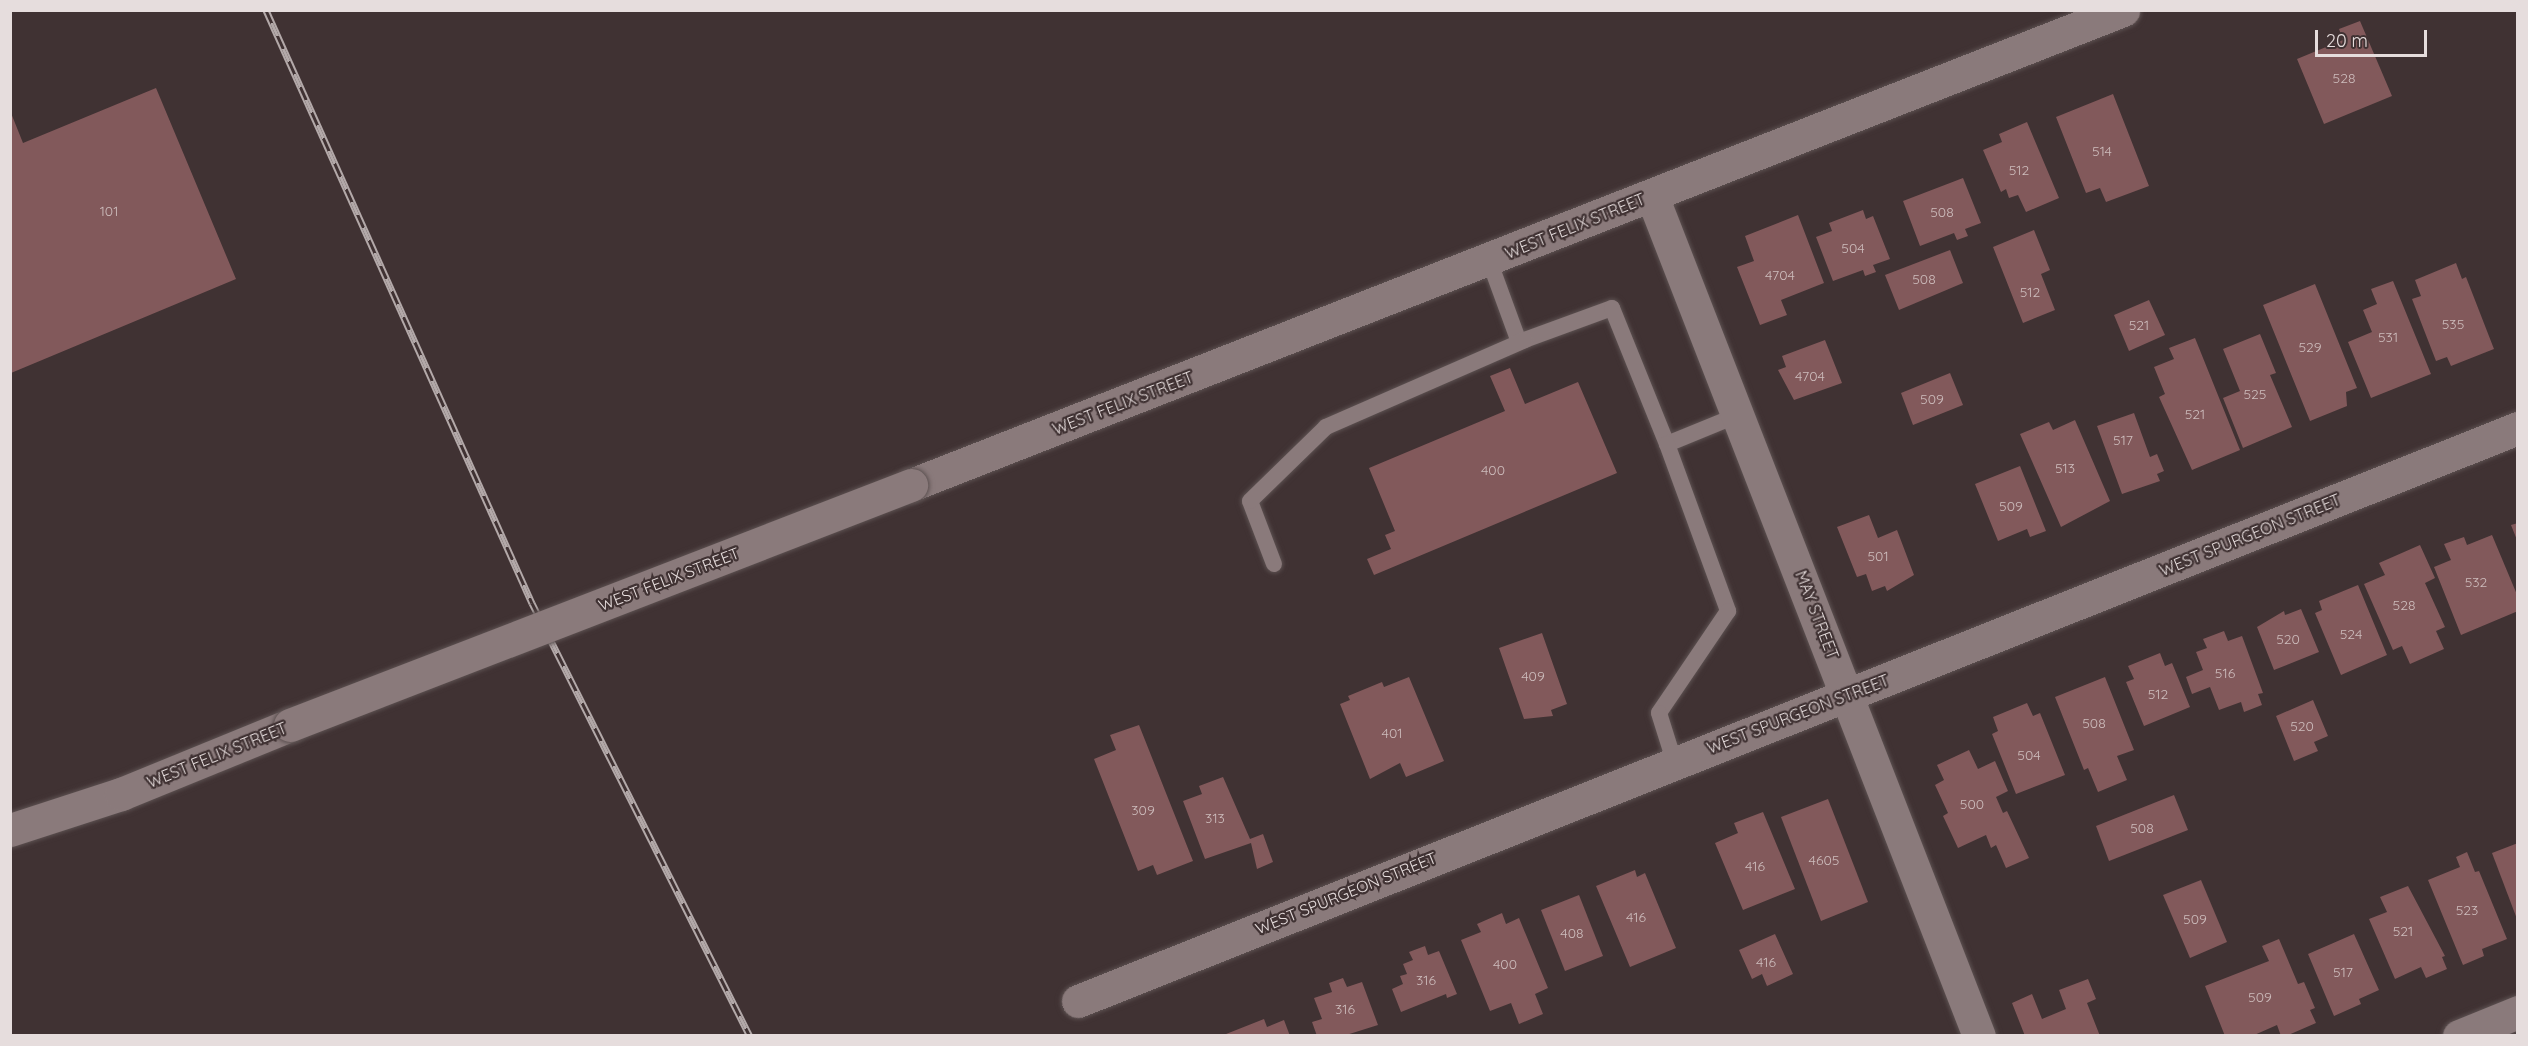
<!DOCTYPE html>
<style>
body{margin:0}
#map{position:relative;width:2528px;height:1046px;overflow:hidden;background:#403233;font-family:Quicksand,sans-serif}
div>[style]{position:absolute}
.building>*{inset:0;background:#82595b}
.roads{filter:drop-shadow(0 0 2px #5c5151) drop-shadow(0 0 2px #5c5151)}
.lane>*{height:16px;margin:-8px;padding:0 8px;transform-origin:8px;border-radius:8px;background:#8a7a7b}
.street>*{height:33px;margin:-16.5px;padding:0 16.5px;transform-origin:16.5px;border-radius:16.5px;background:#8a7a7b}
.secondary>*{height:33px;margin:-16.5px;padding:0 16.5px;transform-origin:16.5px;border-radius:16.5px;background:#8a7a7b}
.rail>*{height:7px;margin-top:-3.5px;transform-origin:0;background:repeating-linear-gradient(90deg,#403233 0 14px,#b3a9a9 0 28px);box-sizing:border-box;border-block:2px solid #b3a9a9}
.bridges{filter:drop-shadow(0 0 2px #5c5151) drop-shadow(0 0 2px #5c5151)}
.secondary-bridge>*{height:33px;margin:-16.5px;padding:0 16.5px;transform-origin:16.5px;border-radius:16.5px;background:#8a7a7b}
span{translate:-50% -50%;white-space:nowrap;text-align:center;line-height:1.15;-webkit-text-stroke:4.5px #403233;paint-order:stroke}
.number-label{font-size:14px;color:#cdbcbc}
.number-label span{-webkit-text-stroke-width:0}
.street-label{font-size:16px;color:#e6dddd}
.frame{position:absolute;inset:0;border:12px solid #e6dddd;pointer-events:none}
.scale{position:absolute;left:2315px;top:30px;width:112px;height:27px;box-sizing:border-box;border:3px solid #e6dddd;border-top:0;padding-left:8px;font-size:18px;line-height:21px;white-space:nowrap;color:#e6dddd;-webkit-text-stroke:4px #403233;paint-order:stroke}
</style>
<div id="map">
<div class="building">
<i style="clip-path:polygon(2360px 21px,2392px 96px,2324px 124px,2297px 59px,2343px 40px,2339px 29px)"></i>
<i style="clip-path:polygon(156px 88px,236px 279px,11px 373px,11px 113px,23px 143px)"></i>
<i style="clip-path:polygon(2113px 94px,2149px 186px,2106px 202px,2100px 188px,2086px 193px,2056px 117px)"></i>
<i style="clip-path:polygon(2027px 122px,2059px 198px,2026px 212px,2018px 195px,2009px 198px,2006px 189px,2001px 192px,1983px 150px,2002px 142px,1999px 134px)"></i>
<i style="clip-path:polygon(1963px 178px,1981px 223px,1965px 229px,1968px 236px,1957px 240px,1954px 233px,1920px 246px,1903px 201px)"></i>
<i style="clip-path:polygon(1863px 210px,1866px 219px,1873px 216px,1890px 259px,1873px 265px,1876px 272px,1865px 276px,1863px 270px,1833px 281px,1816px 237px,1832px 231px,1829px 223px)"></i>
<i style="clip-path:polygon(1798px 215px,1824px 283px,1781px 300px,1787px 315px,1760px 325px,1737px 267px,1754px 261px,1745px 236px)"></i>
<i style="clip-path:polygon(2034px 230px,2050px 270px,2041px 274px,2055px 310px,2023px 323px,1993px 247px)"></i>
<i style="clip-path:polygon(1950px 250px,1963px 283px,1899px 310px,1885px 275px)"></i>
<i style="clip-path:polygon(2456px 263px,2462px 279px,2466px 277px,2494px 349px,2451px 366px,2447px 357px,2436px 361px,2412px 299px,2421px 296px,2415px 280px)"></i>
<i style="clip-path:polygon(2393px 281px,2431px 374px,2371px 398px,2348px 342px,2372px 332px,2363px 310px,2377px 304px,2371px 289px)"></i>
<i style="clip-path:polygon(2315px 284px,2357px 388px,2346px 392px,2347px 406px,2310px 421px,2263px 305px)"></i>
<i style="clip-path:polygon(2149px 300px,2165px 335px,2129px 351px,2114px 315px)"></i>
<i style="clip-path:polygon(2260px 334px,2276px 373px,2270px 375px,2292px 427px,2243px 448px,2223px 398px,2240px 391px,2223px 349px)"></i>
<i style="clip-path:polygon(2195px 338px,2240px 450px,2192px 470px,2159px 397px,2165px 394px,2154px 367px,2174px 359px,2169px 348px)"></i>
<i style="clip-path:polygon(1825px 340px,1842px 383px,1794px 400px,1778px 370px,1786px 367px,1782px 356px)"></i>
<i style="clip-path:polygon(1510px 368px,1525px 404px,1578px 382px,1617px 473px,1374px 575px,1367px 559px,1391px 549px,1385px 535px,1395px 531px,1369px 468px,1505px 411px,1490px 376px)"></i>
<i style="clip-path:polygon(1950px 373px,1963px 405px,1913px 425px,1901px 393px)"></i>
<i style="clip-path:polygon(2134px 413px,2150px 457px,2157px 454px,2164px 471px,2157px 474px,2160px 481px,2122px 494px,2097px 426px)"></i>
<i style="clip-path:polygon(2075px 420px,2110px 501px,2061px 527px,2020px 434px,2049px 422px,2053px 430px)"></i>
<i style="clip-path:polygon(2020px 466px,2046px 531px,2030px 537px,2027px 529px,1998px 541px,1975px 484px)"></i>
<i style="clip-path:polygon(1869px 515px,1878px 538px,1897px 530px,1914px 575px,1887px 591px,1885px 586px,1872px 591px,1866px 574px,1857px 577px,1837px 527px)"></i>
<i style="clip-path:polygon(2518px 523px,2518px 540px,2517px 540px,2511px 525px)"></i>
<i style="clip-path:polygon(2492px 535px,2518px 597px,2518px 611px,2461px 635px,2434px 567px,2451px 560px,2444px 544px,2464px 537px,2467px 545px)"></i>
<i style="clip-path:polygon(2420px 545px,2435px 578px,2425px 583px,2445px 627px,2436px 631px,2444px 649px,2410px 664px,2402px 646px,2393px 650px,2364px 584px,2385px 575px,2379px 563px)"></i>
<i style="clip-path:polygon(2358px 585px,2387px 655px,2341px 675px,2315px 613px,2322px 610px,2319px 601px)"></i>
<i style="clip-path:polygon(2301px 609px,2319px 652px,2274px 670px,2257px 627px,2284px 611px,2285px 615px)"></i>
<i style="clip-path:polygon(2224px 631px,2228px 641px,2242px 636px,2263px 693px,2258px 694px,2262px 705px,2244px 712px,2241px 702px,2219px 710px,2210px 687px,2192px 694px,2186px 677px,2203px 670px,2196px 652px,2207px 648px,2203px 639px)"></i>
<i style="clip-path:polygon(1542px 633px,1567px 704px,1551px 710px,1553px 716px,1524px 719px,1499px 648px)"></i>
<i style="clip-path:polygon(2160px 653px,2165px 666px,2172px 663px,2190px 707px,2144px 726px,2126px 682px,2134px 679px,2128px 666px)"></i>
<i style="clip-path:polygon(1409px 677px,1444px 761px,1406px 777px,1400px 763px,1370px 779px,1340px 704px,1350px 700px,1348px 696px,1382px 682px,1384px 687px)"></i>
<i style="clip-path:polygon(2105px 677px,2134px 750px,2117px 756px,2127px 780px,2098px 792px,2088px 768px,2084px 770px,2055px 697px)"></i>
<i style="clip-path:polygon(2313px 700px,2328px 736px,2314px 742px,2318px 751px,2294px 761px,2276px 716px)"></i>
<i style="clip-path:polygon(2027px 703px,2033px 716px,2040px 713px,2065px 775px,2016px 794px,1992px 734px,1998px 731px,1993px 717px)"></i>
<i style="clip-path:polygon(1139px 725px,1193px 861px,1157px 875px,1153px 865px,1138px 871px,1094px 759px,1116px 750px,1110px 735px)"></i>
<i style="clip-path:polygon(1969px 750px,1978px 769px,1995px 761px,2008px 791px,1996px 797px,2003px 813px,2007px 811px,2029px 858px,2006px 868px,1996px 845px,1991px 848px,1986px 835px,1958px 848px,1943px 816px,1948px 813px,1935px 785px,1944px 780px,1937px 765px)"></i>
<i style="clip-path:polygon(1223px 777px,1250px 839px,1263px 834px,1273px 862px,1257px 869px,1251px 843px,1205px 859px,1183px 801px,1202px 794px,1199px 786px)"></i>
<i style="clip-path:polygon(2174px 795px,2188px 830px,2109px 861px,2096px 826px)"></i>
<i style="clip-path:polygon(1828px 799px,1868px 902px,1821px 921px,1781px 817px)"></i>
<i style="clip-path:polygon(1763px 812px,1795px 889px,1743px 910px,1715px 843px,1738px 833px,1734px 823px)"></i>
<i style="clip-path:polygon(2518px 843px,2518px 919px,2517px 919px,2492px 853px)"></i>
<i style="clip-path:polygon(2467px 852px,2475px 872px,2479px 871px,2507px 939px,2482px 949px,2484px 956px,2463px 965px,2428px 880px,2460px 867px,2456px 857px)"></i>
<i style="clip-path:polygon(1635px 870px,1637px 877px,1645px 873px,1676px 948px,1630px 967px,1596px 886px)"></i>
<i style="clip-path:polygon(2201px 880px,2227px 942px,2190px 958px,2163px 895px)"></i>
<i style="clip-path:polygon(2408px 886px,2445px 956px,2442px 957px,2447px 969px,2426px 978px,2421px 967px,2395px 979px,2369px 919px,2387px 912px,2380px 897px)"></i>
<i style="clip-path:polygon(1579px 895px,1603px 956px,1565px 971px,1541px 910px)"></i>
<i style="clip-path:polygon(1502px 913px,1506px 924px,1519px 918px,1548px 988px,1535px 994px,1543px 1014px,1519px 1024px,1511px 1003px,1490px 1011px,1461px 940px,1481px 932px,1477px 924px)"></i>
<i style="clip-path:polygon(1775px 934px,1793px 974px,1767px 986px,1762px 974px,1752px 979px,1739px 950px)"></i>
<i style="clip-path:polygon(2354px 934px,2379px 990px,2359px 999px,2361px 1004px,2334px 1016px,2308px 954px)"></i>
<i style="clip-path:polygon(2279px 939px,2298px 984px,2304px 982px,2315px 1008px,2310px 1010px,2316px 1023px,2286px 1036px,2281px 1036px,2277px 1025px,2252px 1036px,2225px 1036px,2205px 986px,2269px 961px,2262px 946px)"></i>
<i style="clip-path:polygon(1425px 946px,1428px 955px,1439px 951px,1457px 994px,1447px 998px,1446px 994px,1401px 1012px,1392px 989px,1403px 984px,1400px 976px,1407px 974px,1403px 964px,1413px 960px,1409px 952px)"></i>
<i style="clip-path:polygon(1343px 978px,1347px 987px,1362px 982px,1378px 1025px,1343px 1036px,1317px 1036px,1312px 1022px,1322px 1019px,1314px 998px,1332px 992px,1329px 983px)"></i>
<i style="clip-path:polygon(2088px 979px,2096px 999px,2087px 1003px,2100px 1036px,2025px 1036px,2012px 1003px,2032px 994px,2042px 1019px,2066px 1009px,2059px 990px)"></i>
<i style="clip-path:polygon(1264px 1019px,1267px 1027px,1284px 1020px,1290px 1036px,1221px 1036px)"></i>
</div>
<div class="roads">
<div class="lane">
<i style="left:1489px;top:260px;width:87px;rotate:69.9deg"></i>
<i style="left:1519px;top:342px;width:99px;rotate:-20.1deg"></i>
<i style="left:1612px;top:308px;width:147px;rotate:68deg"></i>
<i style="left:1667px;top:444px;width:77px;rotate:-22.2deg"></i>
<i style="left:1667px;top:444px;width:178px;rotate:69.9deg"></i>
<i style="left:1728px;top:611px;width:123px;rotate:124.1deg"></i>
<i style="left:1659px;top:713px;width:50px;rotate:72.6deg"></i>
<i style="left:1274px;top:564px;width:67px;rotate:-110.9deg"></i>
<i style="left:1250px;top:501px;width:106px;rotate:-44.2deg"></i>
<i style="left:1326px;top:427px;width:217px;rotate:-23.6deg"></i>
</div>
<div class="street">
<i style="left:1652px;top:196px;width:901px;rotate:68.73deg"></i>
<i style="left:1078px;top:1001px;width:1550px;rotate:-21.7deg"></i>
<i style="left:2459px;top:1036px;width:64px;rotate:-22.1deg"></i>
</div>
<div class="secondary">
<i style="left:911px;top:485px;width:1302px;rotate:-21.4deg"></i>
<i style="left:10px;top:830px;width:117px;rotate:-18deg"></i>
<i style="left:121px;top:794px;width:183px;rotate:-22.2deg"></i>
</div>
</div>
<div class="rail">
<i style="left:266px;top:10px;width:650px;rotate:65.84deg"></i>
<i style="left:532px;top:603px;width:485px;rotate:63.3deg"></i>
</div>
<div class="bridges">
<div class="secondary-bridge">
<i style="left:290px;top:725px;width:666px;rotate:-21.13deg"></i>
</div>
</div>
<div class="number-label">
<span style="left:2344px;top:78px">528</span>
<span style="left:2102px;top:151px">514</span>
<span style="left:2019px;top:170px">512</span>
<span style="left:109px;top:211px">101</span>
<span style="left:1942px;top:212px">508</span>
<span style="left:1853px;top:248px">504</span>
<span style="left:1780px;top:275px">4704</span>
<span style="left:1924px;top:279px">508</span>
<span style="left:2030px;top:292px">512</span>
<span style="left:2453px;top:324px">535</span>
<span style="left:2139px;top:325px">521</span>
<span style="left:2388px;top:337px">531</span>
<span style="left:2310px;top:347px">529</span>
<span style="left:1810px;top:376px">4704</span>
<span style="left:2255px;top:394px">525</span>
<span style="left:1932px;top:399px">509</span>
<span style="left:2195px;top:414px">521</span>
<span style="left:2123px;top:440px">517</span>
<span style="left:2065px;top:468px">513</span>
<span style="left:1493px;top:470px">400</span>
<span style="left:2011px;top:506px">509</span>
<span style="left:1878px;top:556px">501</span>
<span style="left:2476px;top:582px">532</span>
<span style="left:2404px;top:605px">528</span>
<span style="left:2351px;top:634px">524</span>
<span style="left:2288px;top:639px">520</span>
<span style="left:2225px;top:673px">516</span>
<span style="left:1533px;top:676px">409</span>
<span style="left:2158px;top:694px">512</span>
<span style="left:2094px;top:723px">508</span>
<span style="left:2302px;top:726px">520</span>
<span style="left:1392px;top:733px">401</span>
<span style="left:2029px;top:755px">504</span>
<span style="left:1972px;top:804px">500</span>
<span style="left:1143px;top:810px">309</span>
<span style="left:1215px;top:818px">313</span>
<span style="left:2142px;top:828px">508</span>
<span style="left:1824px;top:860px">4605</span>
<span style="left:1755px;top:866px">416</span>
<span style="left:2467px;top:910px">523</span>
<span style="left:1636px;top:917px">416</span>
<span style="left:2195px;top:919px">509</span>
<span style="left:2403px;top:931px">521</span>
<span style="left:1572px;top:933px">408</span>
<span style="left:1766px;top:962px">416</span>
<span style="left:1505px;top:964px">400</span>
<span style="left:2343px;top:972px">517</span>
<span style="left:1426px;top:980px">316</span>
<span style="left:2260px;top:997px">509</span>
<span style="left:1345px;top:1009px">316</span>
</div>
<div class="street-label">
<span style="left:1575px;top:226px;rotate:-22deg">WEST FELIX STREET</span>
<span style="left:1123px;top:403px;rotate:-21deg">WEST FELIX STREET</span>
<span style="left:2250px;top:535px;rotate:-22deg">WEST SPURGEON STREET</span>
<span style="left:669px;top:579px;rotate:-21deg">WEST FELIX STREET</span>
<span style="left:1817px;top:615px;rotate:69deg">MAY STREET</span>
<span style="left:1798px;top:714px;rotate:-21deg">WEST SPURGEON STREET</span>
<span style="left:217px;top:755px;rotate:-22deg">WEST FELIX STREET</span>
<span style="left:1346px;top:893px;rotate:-22deg">WEST SPURGEON STREET</span>
</div>
<div class="frame"></div>
<div class="scale">20 m</div>
</div>
